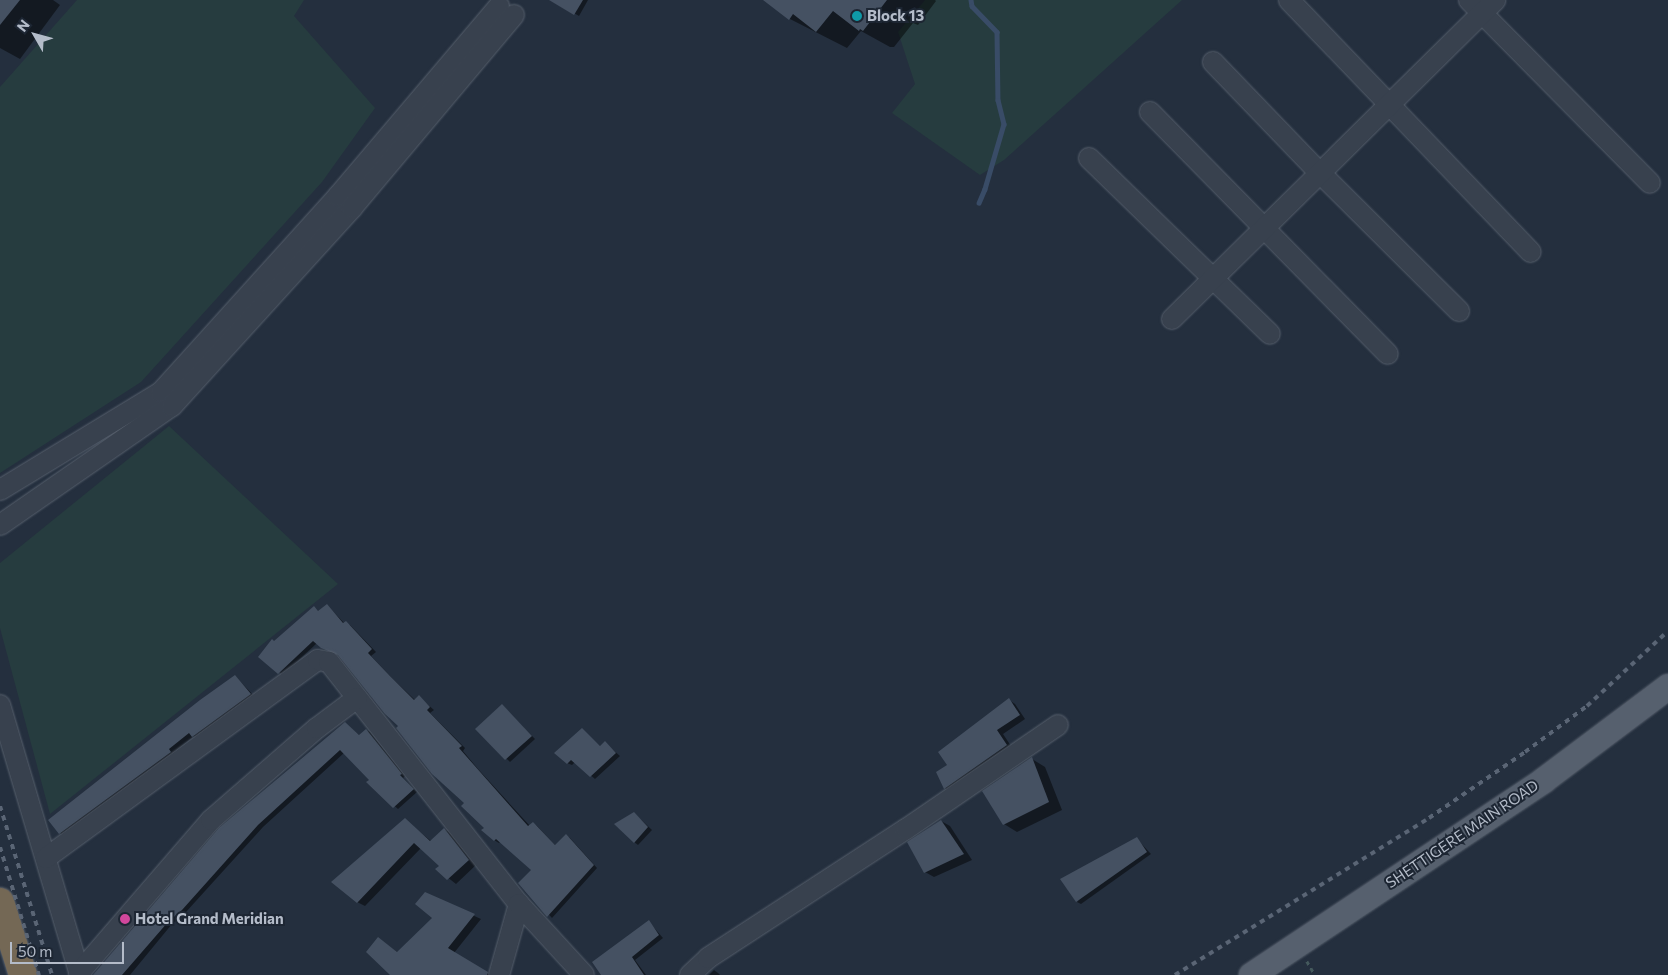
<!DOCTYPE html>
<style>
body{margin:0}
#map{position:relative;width:1668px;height:975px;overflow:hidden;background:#242f3e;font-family:Commissioner,sans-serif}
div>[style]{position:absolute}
.green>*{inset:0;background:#263c3f}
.shadow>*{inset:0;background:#0007}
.stream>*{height:4.5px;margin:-2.25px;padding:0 2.25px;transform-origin:2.25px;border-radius:2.25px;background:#394c67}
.building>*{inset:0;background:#455162}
.path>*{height:2.5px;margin-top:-1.25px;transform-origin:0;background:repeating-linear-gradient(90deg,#44595c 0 4px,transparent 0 8px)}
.roads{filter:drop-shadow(0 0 1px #565f6c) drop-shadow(0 0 1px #565f6c)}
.minor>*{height:20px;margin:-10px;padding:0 10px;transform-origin:10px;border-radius:10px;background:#38414e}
.major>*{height:25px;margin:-12.5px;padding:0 12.5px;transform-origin:12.5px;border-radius:12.5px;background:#56606e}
.highway>*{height:28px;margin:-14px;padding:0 14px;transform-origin:14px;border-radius:14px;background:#746855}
.rail>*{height:4px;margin-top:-2px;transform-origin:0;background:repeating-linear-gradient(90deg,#5a6575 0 5px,transparent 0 10px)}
.dots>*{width:14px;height:14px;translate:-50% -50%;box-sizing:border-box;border:2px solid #1d2633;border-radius:50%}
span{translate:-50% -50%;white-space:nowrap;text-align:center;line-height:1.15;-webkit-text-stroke:4px #1d2633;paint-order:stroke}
.poi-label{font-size:15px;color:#b4bcc9;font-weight:700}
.left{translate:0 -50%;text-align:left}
.street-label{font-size:15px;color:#b4bcc9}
.north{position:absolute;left:10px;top:10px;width:50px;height:50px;-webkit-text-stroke:4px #1d2633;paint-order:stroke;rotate:308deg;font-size:14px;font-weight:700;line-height:20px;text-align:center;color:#b4bcc9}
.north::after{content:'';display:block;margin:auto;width:18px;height:22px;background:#b4bcc9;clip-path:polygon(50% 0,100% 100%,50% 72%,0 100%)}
.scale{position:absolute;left:10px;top:942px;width:114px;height:22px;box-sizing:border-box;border:2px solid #b4bcc9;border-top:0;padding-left:6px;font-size:15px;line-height:18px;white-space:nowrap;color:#b4bcc9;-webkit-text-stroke:4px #1d2633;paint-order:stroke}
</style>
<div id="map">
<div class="green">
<i style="clip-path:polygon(77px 0,304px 0,294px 16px,375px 108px,322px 182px,141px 382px,0 473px,0 87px)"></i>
<i style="clip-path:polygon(925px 0,1182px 0,1004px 160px,980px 175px,892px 113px,915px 84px,898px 32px)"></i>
<i style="clip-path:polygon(169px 426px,338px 584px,50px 814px,0 628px,0 563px)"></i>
</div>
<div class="shadow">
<i style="clip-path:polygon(0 0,53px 0,60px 5px,20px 59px,0 48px)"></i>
<i style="clip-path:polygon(557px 0,588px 0,579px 16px,555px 2px)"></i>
<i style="clip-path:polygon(765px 0,935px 0,936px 1px,918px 25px,913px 23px,894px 47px,890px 47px,861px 31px,847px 48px,790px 19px)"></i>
<i style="clip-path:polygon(327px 605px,345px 624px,350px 625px,376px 652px,371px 656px,394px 680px,415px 700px,419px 697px,434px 710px,430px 713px,465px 748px,463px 751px,478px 769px,530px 826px,533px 824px,537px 826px,556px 846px,566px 836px,570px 838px,597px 868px,552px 918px,520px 883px,532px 870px,501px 841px,499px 843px,494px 840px,466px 803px,340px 655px,317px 643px,283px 675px,260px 657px,314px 608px,319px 612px)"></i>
<i style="clip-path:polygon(235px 676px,255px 697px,198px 739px,194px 736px,173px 753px,175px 755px,65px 836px,60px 833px)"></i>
<i style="clip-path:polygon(1009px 700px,1015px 704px,1025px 719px,1003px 734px,1013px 749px,951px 792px,945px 788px,949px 765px)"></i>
<i style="clip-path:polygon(502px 705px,535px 739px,510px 762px,476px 729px)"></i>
<i style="clip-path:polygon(345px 723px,360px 736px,366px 730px,370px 732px,405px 776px,403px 778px,417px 792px,398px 809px,368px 782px,371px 780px,344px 753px,263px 827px,186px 912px,172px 924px,130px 975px,96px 975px)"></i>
<i style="clip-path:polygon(582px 730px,601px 747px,605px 743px,620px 756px,595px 779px,575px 762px,572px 765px,567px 763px)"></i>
<i style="clip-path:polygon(1032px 759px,1045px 767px,1062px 810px,1017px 832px,1004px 824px)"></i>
<i style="clip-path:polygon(634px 813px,652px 830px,638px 845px,634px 842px)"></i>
<i style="clip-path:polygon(405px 820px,431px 841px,444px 829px,452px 834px,476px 865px,456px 884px,437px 869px,440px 866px,421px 848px,365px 906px,357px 902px)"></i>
<i style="clip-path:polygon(941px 821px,950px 826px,972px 860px,934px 877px,925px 872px)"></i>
<i style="clip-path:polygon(1137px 839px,1151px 854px,1081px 904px,1077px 902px)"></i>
<i style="clip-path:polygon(426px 894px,481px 919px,454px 953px,490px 975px,392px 975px,378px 938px,398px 953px,434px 918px)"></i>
<i style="clip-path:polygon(649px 922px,663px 938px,635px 960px,646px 975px,603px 975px)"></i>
<i style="clip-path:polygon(714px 970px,718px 973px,720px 975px,709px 975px)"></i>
</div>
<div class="stream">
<i style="left:971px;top:0;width:6px;rotate:81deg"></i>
<i style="left:972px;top:6px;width:36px;rotate:46deg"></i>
<i style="left:997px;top:32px;width:68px;rotate:89.2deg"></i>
<i style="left:998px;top:100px;width:25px;rotate:76deg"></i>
<i style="left:1004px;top:124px;width:68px;rotate:106.3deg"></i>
<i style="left:985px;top:189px;width:15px;rotate:113deg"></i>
</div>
<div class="building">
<i style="clip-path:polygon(0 0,20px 0,0 25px)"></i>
<i style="clip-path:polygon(549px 0,583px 0,574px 15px)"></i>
<i style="clip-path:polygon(763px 0,887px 0,863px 31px,860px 29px,859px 31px,833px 11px,816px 32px,793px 14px,789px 20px)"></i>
<i style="clip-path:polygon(327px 604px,343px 623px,346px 621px,372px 649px,368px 653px,390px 676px,414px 700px,419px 695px,430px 707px,427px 710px,462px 746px,459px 748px,474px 765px,528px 826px,533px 822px,555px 845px,566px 834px,594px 865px,547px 917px,518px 883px,531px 870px,496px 839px,494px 841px,481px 830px,484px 828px,461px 806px,464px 803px,432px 774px,396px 728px,398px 726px,385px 714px,338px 655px,321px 648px,313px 641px,278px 674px,258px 657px,272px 639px,274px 641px,314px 606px,318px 611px)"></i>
<i style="clip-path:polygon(235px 675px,251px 694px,192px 737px,189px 733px,169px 749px,171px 752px,59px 834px,48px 820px,200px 700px)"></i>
<i style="clip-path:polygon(1009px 698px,1020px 715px,997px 730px,1007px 745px,944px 789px,936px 772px,947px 765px,938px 752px)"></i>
<i style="clip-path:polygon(502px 704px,532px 736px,505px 760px,475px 729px)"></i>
<i style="clip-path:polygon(345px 722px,359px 735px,366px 729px,402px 774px,400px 775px,414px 789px,393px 808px,366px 782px,369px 780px,340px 750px,258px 825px,182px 910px,168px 922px,122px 975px,93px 975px,219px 828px)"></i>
<i style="clip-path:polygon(582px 728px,600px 746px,605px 741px,616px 753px,590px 777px,571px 760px,567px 764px,554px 753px)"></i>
<i style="clip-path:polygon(1032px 757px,1049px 802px,1003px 825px,982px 791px)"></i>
<i style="clip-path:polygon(634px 812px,648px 827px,634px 843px,614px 824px)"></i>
<i style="clip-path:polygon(405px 818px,430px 841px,444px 828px,469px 860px,447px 880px,435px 869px,439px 866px,414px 843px,357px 903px,331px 882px)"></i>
<i style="clip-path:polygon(941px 820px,964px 854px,924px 873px,907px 842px)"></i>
<i style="clip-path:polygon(1137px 837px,1147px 852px,1076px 902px,1060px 879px)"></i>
<i style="clip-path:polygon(425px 892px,475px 914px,448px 948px,488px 972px,487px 975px,390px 975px,366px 952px,378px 937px,397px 952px,432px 918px,415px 904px)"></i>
<i style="clip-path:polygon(649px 920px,659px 935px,632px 957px,644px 975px,601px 975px,592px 962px)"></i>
</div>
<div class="path">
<i style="left:1307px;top:961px;width:16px;rotate:60deg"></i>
</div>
<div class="roads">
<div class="minor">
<i style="left:1289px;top:0;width:349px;rotate:46.2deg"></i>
<i style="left:1469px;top:0;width:257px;rotate:45.3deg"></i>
<i style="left:1213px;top:62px;width:154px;rotate:46.1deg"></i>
<i style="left:1320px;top:173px;width:196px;rotate:44.8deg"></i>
<i style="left:1150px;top:112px;width:339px;rotate:45.5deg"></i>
<i style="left:1089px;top:158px;width:252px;rotate:44.2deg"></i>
<i style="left:1172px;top:319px;width:454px;rotate:-44.6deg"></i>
<i style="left:0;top:490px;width:188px;rotate:-31.3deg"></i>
<i style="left:161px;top:392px;width:264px;rotate:-47.9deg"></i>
<i style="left:338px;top:196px;width:249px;rotate:-49.7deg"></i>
<i style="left:0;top:525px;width:209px;rotate:-34.7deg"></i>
<i style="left:172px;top:406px;width:268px;rotate:-47.7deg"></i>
<i style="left:352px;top:208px;width:252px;rotate:-50deg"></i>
<i style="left:0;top:705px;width:282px;rotate:73.5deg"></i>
<i style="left:46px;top:858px;width:336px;rotate:-36.1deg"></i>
<i style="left:318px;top:660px;width:11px;rotate:10deg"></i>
<i style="left:329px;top:662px;width:308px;rotate:51.9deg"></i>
<i style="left:519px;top:904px;width:74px;rotate:105.7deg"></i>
<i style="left:519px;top:904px;width:96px;rotate:47.5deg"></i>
<i style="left:79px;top:973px;width:202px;rotate:-49.2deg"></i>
<i style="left:211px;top:820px;width:140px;rotate:-41deg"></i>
<i style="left:317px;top:728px;width:50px;rotate:-36.9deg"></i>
<i style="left:690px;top:975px;width:25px;rotate:-43deg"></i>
<i style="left:708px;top:958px;width:236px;rotate:-33.1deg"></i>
<i style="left:906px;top:829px;width:184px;rotate:-34.4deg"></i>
</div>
<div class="major">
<i style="left:1251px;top:975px;width:351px;rotate:-33.7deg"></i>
<i style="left:1543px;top:780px;width:156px;rotate:-36.9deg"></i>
</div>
<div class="highway">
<i style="left:0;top:902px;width:77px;rotate:72.5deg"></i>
</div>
</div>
<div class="rail">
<i style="left:0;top:806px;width:177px;rotate:72.9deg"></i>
<i style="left:0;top:847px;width:134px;rotate:73.1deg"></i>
<i style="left:1175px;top:975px;width:299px;rotate:-31.7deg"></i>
<i style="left:1429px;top:818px;width:116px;rotate:-34.5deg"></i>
<i style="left:1525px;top:752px;width:77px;rotate:-36.6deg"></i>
<i style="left:1587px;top:706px;width:110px;rotate:-42.8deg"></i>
</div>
<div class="dots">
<i style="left:857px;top:16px;background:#0f9aa8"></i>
<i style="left:125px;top:919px;background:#d1479c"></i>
</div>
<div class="poi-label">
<span class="left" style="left:867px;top:16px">Block 13</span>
<span class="left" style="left:135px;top:919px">Hotel Grand Meridian</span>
</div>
<div class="street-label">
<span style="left:1462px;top:834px;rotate:-34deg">SHETTIGERE MAIN ROAD</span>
</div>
<div class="north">N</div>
<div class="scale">50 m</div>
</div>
